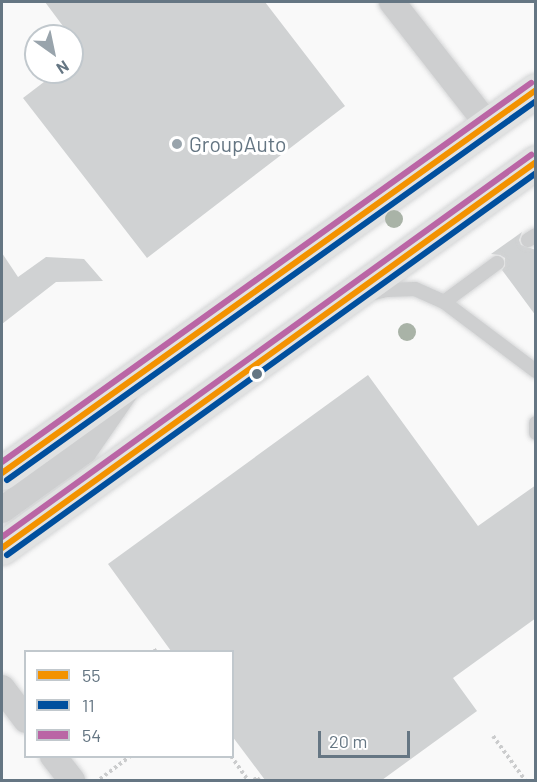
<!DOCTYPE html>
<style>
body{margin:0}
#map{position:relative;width:537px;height:782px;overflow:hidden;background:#f9f9f9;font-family:Barlow,sans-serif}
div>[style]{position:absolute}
.building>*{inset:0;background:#d0d2d3}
.path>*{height:4px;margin-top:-2px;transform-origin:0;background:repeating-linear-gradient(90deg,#cbcccd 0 3px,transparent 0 6px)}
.roads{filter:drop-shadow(0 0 2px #d5d6d7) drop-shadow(0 0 2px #d5d6d7)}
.lane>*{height:14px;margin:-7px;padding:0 7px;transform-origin:7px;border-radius:7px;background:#cecfd0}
.street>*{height:26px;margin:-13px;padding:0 13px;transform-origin:13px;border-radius:13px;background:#cecfd0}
.primary>*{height:33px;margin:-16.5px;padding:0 16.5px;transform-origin:16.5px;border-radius:16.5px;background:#e1e2e2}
.bus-1>*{height:6px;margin:-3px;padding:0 3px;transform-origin:3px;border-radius:3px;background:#f39200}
.bus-2>*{height:6px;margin:-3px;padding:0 3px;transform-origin:3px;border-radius:3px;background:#004f9e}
.bus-3>*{height:6px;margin:-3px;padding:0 3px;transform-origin:3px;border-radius:3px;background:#ba65a5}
.trees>*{width:18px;height:18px;margin:-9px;border-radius:50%;background:#a9b3a7}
.dots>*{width:16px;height:16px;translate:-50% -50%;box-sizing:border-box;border:3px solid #fff;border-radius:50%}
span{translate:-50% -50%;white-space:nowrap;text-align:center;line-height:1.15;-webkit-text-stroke:6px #fff;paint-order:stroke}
.poi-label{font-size:21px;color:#657683}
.left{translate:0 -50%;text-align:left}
.frame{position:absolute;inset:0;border:3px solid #657683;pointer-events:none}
.legend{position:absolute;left:24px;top:650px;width:210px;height:108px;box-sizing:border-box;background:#fff;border:2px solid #c1c8cd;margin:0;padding:8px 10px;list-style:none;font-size:18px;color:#657683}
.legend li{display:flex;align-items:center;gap:12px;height:30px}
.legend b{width:30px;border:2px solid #c1c8cd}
.north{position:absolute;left:24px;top:24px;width:60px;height:60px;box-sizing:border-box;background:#fff;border:2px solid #c1c8cd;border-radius:50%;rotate:147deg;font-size:16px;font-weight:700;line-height:24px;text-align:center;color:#657683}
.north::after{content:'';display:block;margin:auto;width:21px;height:27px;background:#99a4ac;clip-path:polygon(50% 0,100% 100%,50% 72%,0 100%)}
.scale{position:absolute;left:318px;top:731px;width:92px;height:27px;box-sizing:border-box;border:3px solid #657683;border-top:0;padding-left:8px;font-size:18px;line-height:21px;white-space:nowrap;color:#657683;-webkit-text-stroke:4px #fff;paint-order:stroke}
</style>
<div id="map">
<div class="building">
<i style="clip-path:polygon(45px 2px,265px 2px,345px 106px,147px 258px,23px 98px,57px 72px,72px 72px,72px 61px,83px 53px)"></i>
<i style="clip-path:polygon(522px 232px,519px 240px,521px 245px,536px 250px,536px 316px,502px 270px,505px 266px,505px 258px,500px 255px,491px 254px)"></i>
<i style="clip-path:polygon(2px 253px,18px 277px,46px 257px,84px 259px,103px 281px,56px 282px,2px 324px)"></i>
<i style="clip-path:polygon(368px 375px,478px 526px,536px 485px,536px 618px,453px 678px,477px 711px,382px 780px,265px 780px,232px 736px,232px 651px,171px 651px,108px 564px)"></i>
</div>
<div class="path">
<i style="left:154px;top:649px;width:4px;rotate:56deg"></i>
<i style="left:493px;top:736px;width:54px;rotate:54deg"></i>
<i style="left:231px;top:756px;width:29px;rotate:55deg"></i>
<i style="left:100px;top:779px;width:38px;rotate:-37deg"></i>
<i style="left:254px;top:780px;width:4px;rotate:-34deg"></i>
<i style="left:257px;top:778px;width:3px;rotate:45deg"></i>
</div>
<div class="roads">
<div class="lane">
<i style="left:528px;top:240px;width:9px;rotate:-32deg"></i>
<i style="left:370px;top:294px;width:16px;rotate:-14deg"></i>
<i style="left:386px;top:290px;width:29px;rotate:-2deg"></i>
<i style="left:415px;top:289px;width:32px;rotate:24deg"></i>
<i style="left:444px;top:302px;width:115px;rotate:36.9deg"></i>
<i style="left:444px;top:302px;width:66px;rotate:-36.3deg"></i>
<i style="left:536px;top:423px;width:10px;rotate:90deg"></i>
</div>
<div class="street">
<i style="left:392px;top:2px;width:156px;rotate:52deg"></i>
<i style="left:2px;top:510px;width:101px;rotate:-35.7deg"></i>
<i style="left:84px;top:451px;width:75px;rotate:-55.3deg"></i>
<i style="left:2px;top:688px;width:40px;rotate:53deg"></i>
<i style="left:53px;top:756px;width:31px;rotate:52deg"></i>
</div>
<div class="primary">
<i style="left:2px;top:473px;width:657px;rotate:-35.65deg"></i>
<i style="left:2px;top:548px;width:659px;rotate:-35.86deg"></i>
</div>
</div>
<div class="bus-1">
<i style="left:2px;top:473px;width:657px;rotate:-35.65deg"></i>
<i style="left:2px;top:548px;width:659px;rotate:-35.86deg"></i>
</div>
<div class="bus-2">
<i style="left:7px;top:480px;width:651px;rotate:-35.62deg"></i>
<i style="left:7px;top:555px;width:653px;rotate:-35.83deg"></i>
</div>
<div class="bus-3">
<i style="left:2px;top:462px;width:651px;rotate:-35.62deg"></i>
<i style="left:2px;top:537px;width:653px;rotate:-35.83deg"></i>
</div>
<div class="trees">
<i style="left:394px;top:219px"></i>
<i style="left:407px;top:332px"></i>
</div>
<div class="dots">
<i style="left:177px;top:144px;background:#99a4ac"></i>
<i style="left:257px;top:374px;background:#657683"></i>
</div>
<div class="poi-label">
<span class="left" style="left:189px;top:144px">GroupAuto</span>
</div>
<div class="frame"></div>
<ul class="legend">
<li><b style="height:8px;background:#f39200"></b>55</li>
<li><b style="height:8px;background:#004f9e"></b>11</li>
<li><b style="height:8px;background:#ba65a5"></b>54</li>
</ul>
<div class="north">N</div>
<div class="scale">20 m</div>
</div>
